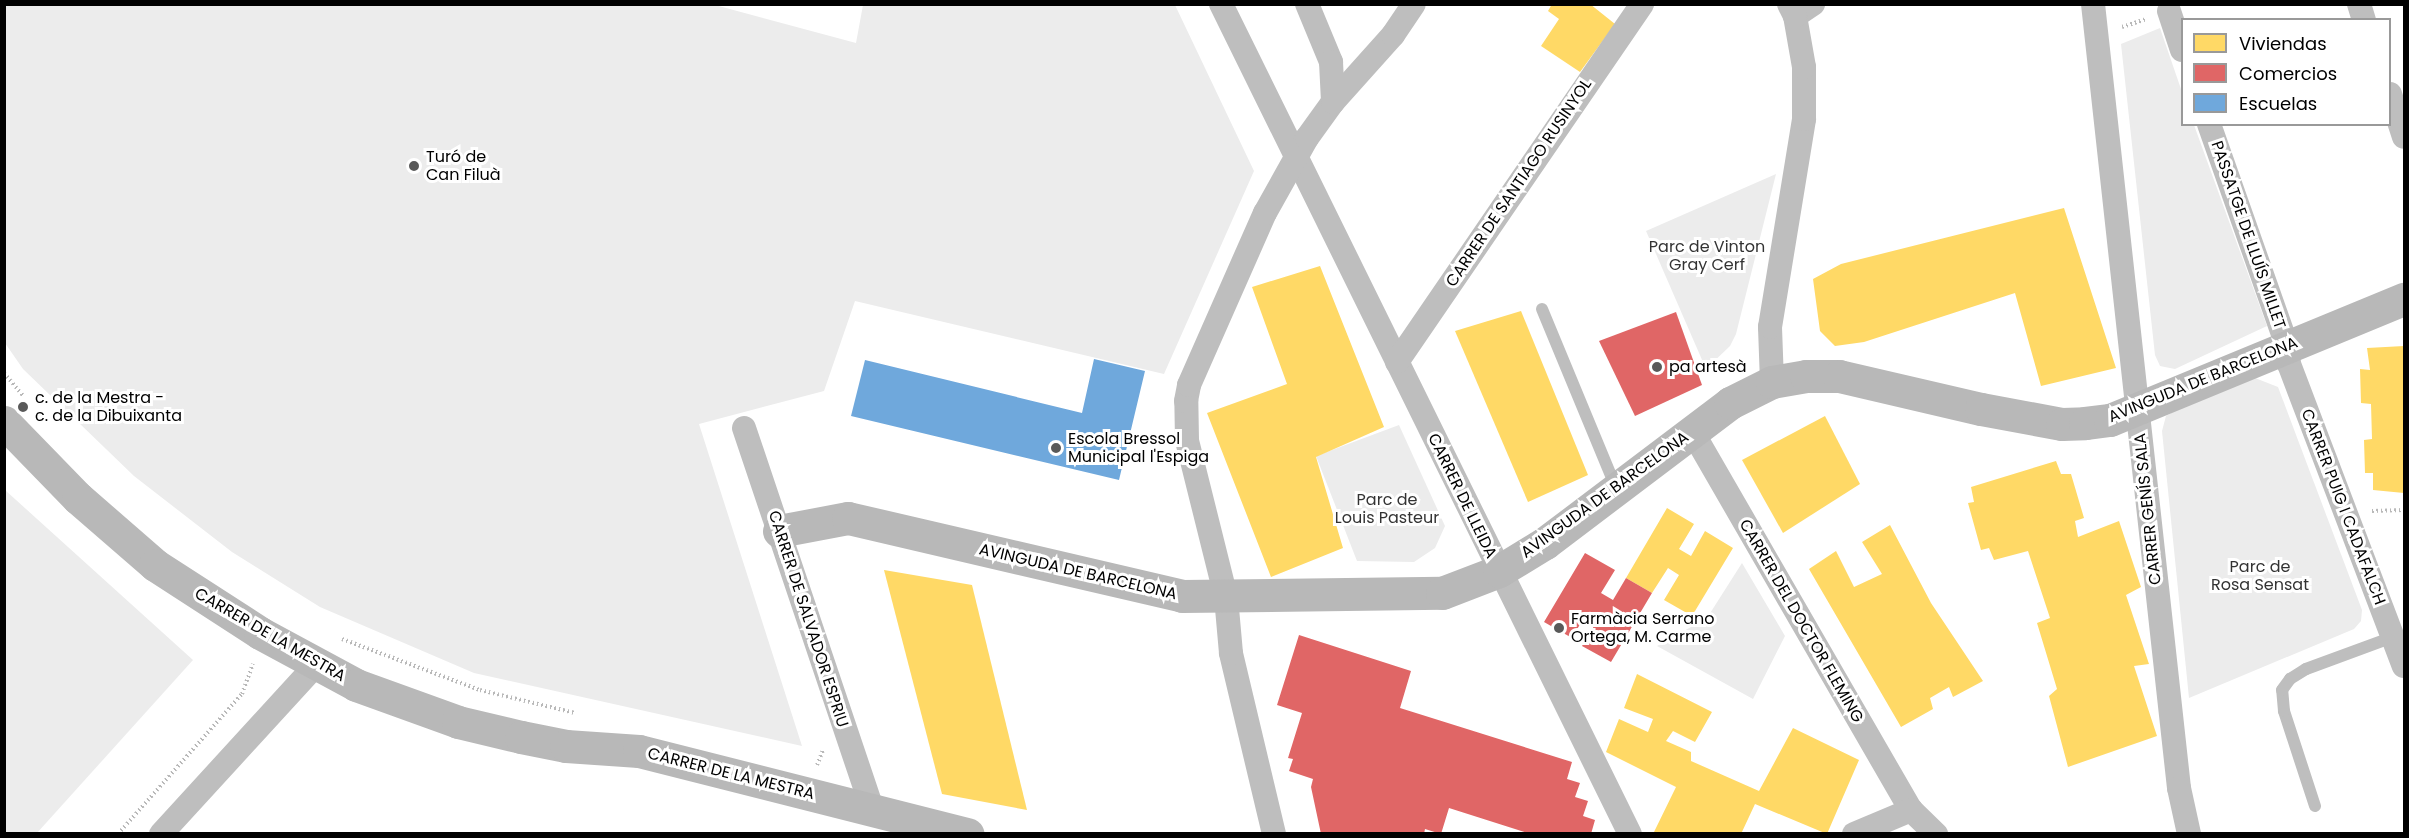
<!DOCTYPE html>
<meta charset="utf-8">
<style>
body{margin:0}
#map{position:relative;width:2409px;height:838px;overflow:hidden;background:#fff;font-family:Poppins,sans-serif}
div>[style]{position:absolute}
.green>*{inset:0;background:#ececec}
.homes>*{inset:0;background:#ffd966}
.shops>*{inset:0;background:#e06666}
.schools>*{inset:0;background:#6fa8dc}
.path>*{height:4px;margin-top:-2px;transform-origin:0;background:repeating-linear-gradient(90deg,#b9b9b9 0 1.5px,transparent 0 4.5px)}
.lane>*{height:12px;margin:-6px;padding:0 6px;transform-origin:6px;border-radius:6px;background:#bebebe}
.street>*{height:24px;margin:-12px;padding:0 12px;transform-origin:12px;border-radius:12px;background:#bebebe}
.secondary>*{height:33px;margin:-16.5px;padding:0 16.5px;transform-origin:16.5px;border-radius:16.5px;background:#b8b8b8}
.dots>*{width:16px;height:16px;translate:-50% -50%;box-sizing:border-box;border:3px solid #fff;border-radius:50%}
span{translate:-50% -50%;white-space:nowrap;text-align:center;line-height:1.15;-webkit-text-stroke:6px #fff;paint-order:stroke}
.poi-label{font-size:16px;color:#000}
.left{translate:0 -50%;text-align:left}
.street-label{font-size:16px;color:#000}
.park-label{font-size:16px;color:#333}
.frame{position:absolute;inset:0;border:6px solid #000;pointer-events:none}
.legend{position:absolute;left:2181px;top:18px;width:210px;height:108px;box-sizing:border-box;background:#fff;border:2px solid #999;margin:0;padding:8px 10px;list-style:none;font-size:18px;color:#000}
.legend li{display:flex;align-items:center;gap:12px;height:30px}
.legend b{width:30px;border:2px solid #999}
</style>
<div id="map">
<div class="green">
<i style="clip-path:polygon(4px 5px,715px 5px,856px 43px,863px 5px,1175px 5px,1254px 171px,1164px 374px,855px 301px,824px 391px,699px 424px,802px 746px,474px 673px,320px 607px,232px 552px,134px 476px,23px 369px,5px 343px)"></i>
<i style="clip-path:polygon(2160px 28px,2182px 92px,2182px 124px,2194px 125px,2267px 326px,2175px 369px,2160px 366px,2155px 355px,2121px 44px)"></i>
<i style="clip-path:polygon(1776px 174px,1736px 334px,1730px 346px,1706px 369px,1646px 231px)"></i>
<i style="clip-path:polygon(2255px 378px,2278px 387px,2362px 610px,2361px 621px,2354px 629px,2189px 698px,2162px 431px,2166px 416px,2178px 409px)"></i>
<i style="clip-path:polygon(1399px 425px,1445px 526px,1435px 548px,1414px 562px,1357px 561px,1316px 456px)"></i>
<i style="clip-path:polygon(5px 490px,193px 660px,37px 833px,5px 833px)"></i>
<i style="clip-path:polygon(1742px 563px,1785px 636px,1753px 699px,1657px 646px,1707px 618px)"></i>
</div>
<div class="homes">
<i style="clip-path:polygon(1552px 4px,1590px 4px,1615px 24px,1580px 72px,1541px 46px,1559px 19px,1548px 11px)"></i>
<i style="clip-path:polygon(2064px 208px,2116px 368px,2041px 386px,2015px 293px,1864px 342px,1835px 346px,1820px 331px,1813px 279px,1841px 264px)"></i>
<i style="clip-path:polygon(1320px 266px,1384px 427px,1316px 457px,1343px 548px,1271px 577px,1207px 413px,1287px 384px,1252px 287px)"></i>
<i style="clip-path:polygon(1521px 311px,1588px 475px,1528px 502px,1455px 331px)"></i>
<i style="clip-path:polygon(2404px 346px,2404px 493px,2373px 490px,2373px 473px,2365px 473px,2364px 440px,2372px 439px,2371px 404px,2361px 403px,2360px 369px,2370px 370px,2367px 348px)"></i>
<i style="clip-path:polygon(1825px 416px,1860px 484px,1783px 533px,1742px 460px)"></i>
<i style="clip-path:polygon(2056px 461px,2061px 474px,2071px 474px,2084px 518px,2075px 521px,2078px 537px,2119px 521px,2141px 587px,2126px 595px,2149px 664px,2134px 666px,2157px 736px,2068px 767px,2049px 696px,2057px 689px,2037px 623px,2050px 618px,2028px 551px,1994px 560px,1989px 548px,1981px 550px,1968px 503px,1974px 502px,1971px 487px)"></i>
<i style="clip-path:polygon(1667px 508px,1694px 524px,1679px 549px,1691px 556px,1705px 531px,1733px 548px,1692px 616px,1664px 600px,1679px 575px,1668px 568px,1652px 593px,1626px 578px)"></i>
<i style="clip-path:polygon(1890px 525px,1931px 603px,1983px 681px,1953px 697px,1949px 687px,1930px 698px,1933px 709px,1901px 727px,1809px 569px,1836px 551px,1854px 587px,1882px 574px,1862px 542px)"></i>
<i style="clip-path:polygon(884px 570px,972px 585px,1027px 810px,942px 794px)"></i>
<i style="clip-path:polygon(1637px 674px,1712px 712px,1695px 742px,1673px 731px,1666px 741px,1691px 752px,1691px 761px,1759px 791px,1793px 728px,1859px 760px,1827px 834px,1755px 804px,1741px 834px,1654px 832px,1676px 787px,1606px 752px,1619px 719px,1648px 732px,1653px 719px,1624px 708px)"></i>
</div>
<div class="shops">
<i style="clip-path:polygon(1676px 312px,1702px 385px,1635px 416px,1599px 341px)"></i>
<i style="clip-path:polygon(1585px 553px,1615px 570px,1601px 593px,1613px 600px,1626px 578px,1652px 593px,1611px 662px,1582px 646px,1597px 621px,1586px 614px,1572px 638px,1544px 622px)"></i>
<i style="clip-path:polygon(1299px 635px,1411px 671px,1400px 708px,1572px 762px,1567px 779px,1580px 783px,1575px 797px,1588px 801px,1583px 816px,1595px 820px,1591px 834px,1531px 834px,1449px 808px,1441px 834px,1425px 829px,1424px 834px,1321px 834px,1311px 787px,1313px 779px,1289px 771px,1293px 759px,1288px 758px,1302px 713px,1277px 705px)"></i>
</div>
<div class="schools">
<i style="clip-path:polygon(1094px 359px,1145px 371px,1119px 480px,851px 416px,865px 360px,1082px 413px)"></i>
</div>
<div class="path">
<i style="left:2122px;top:27px;width:25px;rotate:-18deg"></i>
<i style="left:4px;top:373px;width:31px;rotate:50deg"></i>
<i style="left:2372px;top:511px;width:32px;rotate:-2deg"></i>
<i style="left:342px;top:639px;width:147px;rotate:20.3deg"></i>
<i style="left:480px;top:690px;width:98px;rotate:13.6deg"></i>
<i style="left:817px;top:765px;width:16px;rotate:-68deg"></i>
<i style="left:118px;top:834px;width:187px;rotate:-48.5deg"></i>
<i style="left:242px;top:694px;width:32px;rotate:-70deg"></i>
</div>
<div class="lane">
<i style="left:1542px;top:309px;width:194px;rotate:67.5deg"></i>
<i style="left:2315px;top:806px;width:100px;rotate:-108.1deg"></i>
<i style="left:2284px;top:711px;width:21px;rotate:-95deg"></i>
<i style="left:2282px;top:690px;width:14px;rotate:-54deg"></i>
<i style="left:2290px;top:679px;width:19px;rotate:-32deg"></i>
<i style="left:2306px;top:669px;width:93px;rotate:-20.2deg"></i>
</div>
<div class="street">
<i style="left:1221px;top:4px;width:925px;rotate:63.77deg"></i>
<i style="left:1307px;top:4px;width:63px;rotate:67.5deg"></i>
<i style="left:1331px;top:62px;width:40px;rotate:87.1deg"></i>
<i style="left:2093px;top:4px;width:789px;rotate:83.74deg"></i>
<i style="left:2179px;top:788px;width:47px;rotate:77.7deg"></i>
<i style="left:2359px;top:4px;width:17px;rotate:73deg"></i>
<i style="left:2169px;top:11px;width:41px;rotate:71.6deg"></i>
<i style="left:1795px;top:16px;width:22px;rotate:-34deg"></i>
<i style="left:2390px;top:94px;width:45px;rotate:72deg"></i>
<i style="left:2209px;top:124px;width:235px;rotate:70.6deg"></i>
<i style="left:2287px;top:346px;width:18px;rotate:84deg"></i>
<i style="left:2289px;top:364px;width:323px;rotate:69.2deg"></i>
<i style="left:1397px;top:362px;width:434px;rotate:-55.6deg"></i>
<i style="left:1772px;top:382px;width:55px;rotate:-92.1deg"></i>
<i style="left:1770px;top:327px;width:211px;rotate:-80.7deg"></i>
<i style="left:1804px;top:119px;width:52px;rotate:-90deg"></i>
<i style="left:1804px;top:67px;width:52px;rotate:-100deg"></i>
<i style="left:1795px;top:16px;width:13px;rotate:-117deg"></i>
<i style="left:744px;top:428px;width:402px;rotate:71.4deg"></i>
<i style="left:1692px;top:431px;width:438px;rotate:60deg"></i>
<i style="left:1911px;top:810px;width:35px;rotate:44deg"></i>
<i style="left:161px;top:834px;width:229px;rotate:-47.5deg"></i>
<i style="left:1274px;top:834px;width:186px;rotate:-103.4deg"></i>
<i style="left:1231px;top:653px;width:56px;rotate:-95.1deg"></i>
<i style="left:1226px;top:597px;width:162px;rotate:-104deg"></i>
<i style="left:1187px;top:440px;width:39px;rotate:-91deg"></i>
<i style="left:1186px;top:401px;width:16px;rotate:-79deg"></i>
<i style="left:1189px;top:385px;width:188px;rotate:-66.2deg"></i>
<i style="left:1265px;top:213px;width:86px;rotate:-60.8deg"></i>
<i style="left:1307px;top:138px;width:44px;rotate:-54.2deg"></i>
<i style="left:1333px;top:102px;width:90px;rotate:-48.2deg"></i>
<i style="left:1393px;top:35px;width:37px;rotate:-56deg"></i>
<i style="left:1854px;top:834px;width:62px;rotate:-22.8deg"></i>
</div>
<div class="secondary">
<i style="left:4px;top:422px;width:106px;rotate:45.8deg"></i>
<i style="left:78px;top:498px;width:102px;rotate:41deg"></i>
<i style="left:155px;top:565px;width:125px;rotate:32.9deg"></i>
<i style="left:260px;top:633px;width:109px;rotate:28.4deg"></i>
<i style="left:356px;top:685px;width:109px;rotate:19.9deg"></i>
<i style="left:458px;top:722px;width:65px;rotate:13.4deg"></i>
<i style="left:521px;top:737px;width:46px;rotate:11.3deg"></i>
<i style="left:566px;top:746px;width:73px;rotate:3.9deg"></i>
<i style="left:639px;top:751px;width:339px;rotate:14.2deg"></i>
<i style="left:779px;top:531px;width:70px;rotate:-10.7deg"></i>
<i style="left:848px;top:518px;width:343px;rotate:13.1deg"></i>
<i style="left:1182px;top:596px;width:260px;rotate:-0.7deg"></i>
<i style="left:1442px;top:593px;width:61px;rotate:-21.1deg"></i>
<i style="left:1499px;top:571px;width:54px;rotate:-31.3deg"></i>
<i style="left:1545px;top:543px;width:232px;rotate:-37.1deg"></i>
<i style="left:1730px;top:403px;width:47px;rotate:-26.6deg"></i>
<i style="left:1772px;top:382px;width:35px;rotate:-10deg"></i>
<i style="left:1806px;top:376px;width:33px"></i>
<i style="left:1839px;top:376px;width:146px;rotate:13.1deg"></i>
<i style="left:1981px;top:409px;width:82px;rotate:10.5deg"></i>
<i style="left:2062px;top:424px;width:23px;rotate:-2deg"></i>
<i style="left:2085px;top:423px;width:25px;rotate:-7deg"></i>
<i style="left:2110px;top:420px;width:318px;rotate:-22.4deg"></i>
</div>
<div class="dots">
<i style="left:414px;top:166px;background:#595959"></i>
<i style="left:1657px;top:367px;background:#595959"></i>
<i style="left:23px;top:407px;background:#595959"></i>
<i style="left:1056px;top:448px;background:#595959"></i>
<i style="left:1559px;top:628px;background:#595959"></i>
</div>
<div class="poi-label">
<span class="left" style="left:426px;top:166px">Turó de<br>Can Filuà</span>
<span class="left" style="left:1669px;top:367px">pa artesà</span>
<span class="left" style="left:35px;top:407px">c. de la Mestra -<br>c. de la Dibuixanta</span>
<span class="left" style="left:1068px;top:448px">Escola Bressol<br>Municipal l'Espiga</span>
<span class="left" style="left:1571px;top:628px">Farmàcia Serrano<br>Ortega, M. Carme</span>
</div>
<div class="street-label">
<span style="left:1519px;top:183px;rotate:-56deg">CARRER DE SANTIAGO RUSINYOL</span>
<span style="left:2248px;top:235px;rotate:71deg">PASSATGE DE LLUÍS MILLET</span>
<span style="left:2203px;top:380px;rotate:-22deg">AVINGUDA DE BARCELONA</span>
<span style="left:1605px;top:495px;rotate:-36deg">AVINGUDA DE BARCELONA</span>
<span style="left:1462px;top:496px;rotate:64deg">CARRER DE LLEIDA</span>
<span style="left:2343px;top:507px;rotate:69deg">CARRER PUIG I CADAFALCH</span>
<span style="left:2148px;top:509px;rotate:-96deg">CARRER GENÍS SALA</span>
<span style="left:1078px;top:572px;rotate:13deg">AVINGUDA DE BARCELONA</span>
<span style="left:808px;top:619px;rotate:72deg">CARRER DE SALVADOR ESPRIU</span>
<span style="left:1801px;top:621px;rotate:60deg">CARRER DEL DOCTOR FLEMING</span>
<span style="left:270px;top:635px;rotate:30deg">CARRER DE LA MESTRA</span>
<span style="left:731px;top:774px;rotate:14deg">CARRER DE LA MESTRA</span>
</div>
<div class="park-label">
<span style="left:1707px;top:256px">Parc de Vinton<br>Gray Cerf</span>
<span style="left:1387px;top:509px">Parc de<br>Louis Pasteur</span>
<span style="left:2260px;top:576px">Parc de<br>Rosa Sensat</span>
</div>
<div class="frame"></div>
<ul class="legend">
<li><b style="height:16px;background:#ffd966"></b>Viviendas</li>
<li><b style="height:16px;background:#e06666"></b>Comercios</li>
<li><b style="height:16px;background:#6fa8dc"></b>Escuelas</li>
</ul>
</div>
